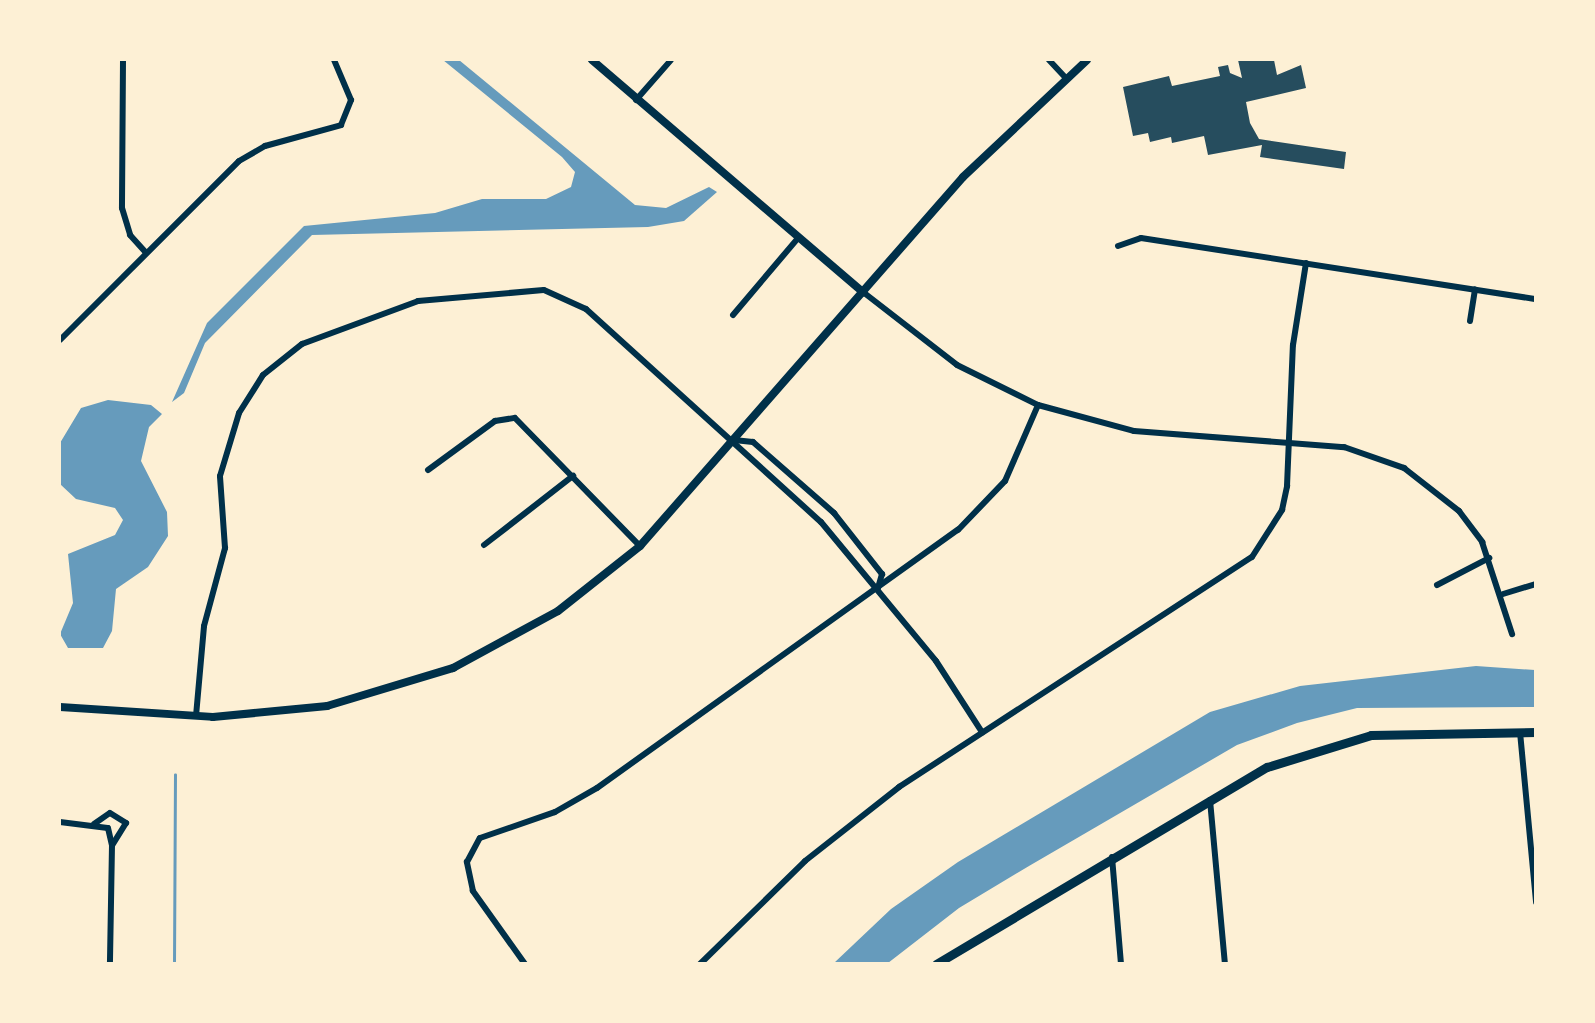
<!DOCTYPE html>
<style>
body{margin:0}
#map{position:relative;width:1595px;height:1023px;overflow:hidden;background:#fdf0d5;font-family:Ubuntu,sans-serif}
div>[style]{position:absolute}
.water>*{inset:0;background:#669bbc}
.stream>*{height:2.5px;margin:-1.25px;padding:0 1.25px;transform-origin:1.25px;border-radius:1.25px;background:#669bbc}
.building>*{inset:0;background:#264d5e}
.minor>*{height:6px;margin:-3px;padding:0 3px;transform-origin:3px;border-radius:3px;background:#003049}
.tertiary>*{height:8px;margin:-4px;padding:0 4px;transform-origin:4px;border-radius:4px;background:#003049}
.secondary>*{height:9px;margin:-4.5px;padding:0 4.5px;transform-origin:4.5px;border-radius:4.5px;background:#003049}
span{translate:-50% -50%;white-space:nowrap;text-align:center;line-height:1.15;-webkit-text-stroke:7px #fdf0d5;paint-order:stroke}
.frame{position:absolute;inset:0;border:61px solid #fdf0d5;pointer-events:none}
</style>
<div id="map">
<div class="water">
<i style="clip-path:polygon(443px 60px,459px 60px,635px 205px,666px 208px,709px 187px,717px 192px,684px 221px,648px 227px,312px 235px,205px 343px,184px 393px,172px 402px,207px 323px,304px 226px,435px 213px,482px 199px,546px 199px,571px 187px,575px 172px,562px 157px)"></i>
<i style="clip-path:polygon(108px 400px,151px 405px,162px 414px,149px 427px,141px 461px,167px 512px,168px 536px,148px 567px,116px 589px,112px 631px,103px 648px,68px 648px,60px 634px,73px 603px,68px 554px,115px 535px,123px 520px,115px 508px,76px 499px,60px 484px,60px 443px,81px 408px)"></i>
<i style="clip-path:polygon(1476px 666px,1535px 670px,1535px 707px,1357px 708px,1297px 723px,1237px 745px,1029px 866px,959px 908px,888px 963px,834px 963px,891px 909px,958px 862px,1210px 712px,1300px 686px)"></i>
</div>
<div class="stream">
<i style="left:174px;top:964px;width:189px;rotate:-89.7deg"></i>
</div>
<div class="building">
<i style="clip-path:polygon(1238px 60px,1274px 60px,1277px 75px,1301px 65px,1306px 88px,1246px 102px,1250px 123px,1259px 139px,1346px 152px,1344px 169px,1260px 157px,1262px 145px,1208px 155px,1204px 136px,1172px 143px,1171px 137px,1150px 142px,1148px 133px,1133px 136px,1123px 87px,1169px 76px,1172px 86px,1220px 76px,1218px 67px,1228px 65px,1230px 73px,1242px 78px)"></i>
</div>
<div class="minor">
<i style="left:123px;top:60px;width:148px;rotate:90.4deg"></i>
<i style="left:122px;top:208px;width:28px;rotate:73deg"></i>
<i style="left:130px;top:235px;width:24px;rotate:48deg"></i>
<i style="left:1049px;top:60px;width:25px;rotate:47deg"></i>
<i style="left:636px;top:100px;width:53px;rotate:-48.8deg"></i>
<i style="left:1118px;top:246px;width:24px;rotate:-19deg"></i>
<i style="left:1141px;top:238px;width:400px;rotate:8.8deg"></i>
<i style="left:863px;top:292px;width:119px;rotate:37.8deg"></i>
<i style="left:957px;top:365px;width:90px;rotate:26.3deg"></i>
<i style="left:1038px;top:405px;width:99px;rotate:15.2deg"></i>
<i style="left:1134px;top:431px;width:211px;rotate:4.4deg"></i>
<i style="left:1344px;top:447px;width:64px;rotate:19.3deg"></i>
<i style="left:1404px;top:468px;width:70px;rotate:38deg"></i>
<i style="left:1459px;top:511px;width:39px;rotate:53deg"></i>
<i style="left:1482px;top:542px;width:97px;rotate:71.9deg"></i>
<i style="left:733px;top:315px;width:102px;rotate:-49.8deg"></i>
<i style="left:1470px;top:321px;width:32px;rotate:-81deg"></i>
<i style="left:60px;top:340px;width:253px;rotate:-45deg"></i>
<i style="left:239px;top:161px;width:30px;rotate:-30deg"></i>
<i style="left:265px;top:146px;width:79px;rotate:-15.4deg"></i>
<i style="left:341px;top:125px;width:27px;rotate:-68deg"></i>
<i style="left:351px;top:100px;width:43px;rotate:-113deg"></i>
<i style="left:734px;top:440px;width:19px;rotate:6deg"></i>
<i style="left:753px;top:442px;width:108px;rotate:41.2deg"></i>
<i style="left:834px;top:513px;width:78px;rotate:51.8deg"></i>
<i style="left:882px;top:574px;width:15px;rotate:106deg"></i>
<i style="left:428px;top:470px;width:83px;rotate:-36.2deg"></i>
<i style="left:495px;top:421px;width:20px;rotate:-9deg"></i>
<i style="left:515px;top:418px;width:179px;rotate:45.7deg"></i>
<i style="left:484px;top:545px;width:113px;rotate:-37.8deg"></i>
<i style="left:1437px;top:585px;width:59px;rotate:-27.4deg"></i>
<i style="left:1503px;top:594px;width:34px;rotate:-17deg"></i>
<i style="left:196px;top:716px;width:90px;rotate:-84.9deg"></i>
<i style="left:204px;top:626px;width:81px;rotate:-74.9deg"></i>
<i style="left:225px;top:548px;width:72px;rotate:-94deg"></i>
<i style="left:220px;top:476px;width:66px;rotate:-73.2deg"></i>
<i style="left:239px;top:413px;width:45px;rotate:-57.7deg"></i>
<i style="left:263px;top:375px;width:50px;rotate:-38.5deg"></i>
<i style="left:302px;top:344px;width:124px;rotate:-20.3deg"></i>
<i style="left:418px;top:301px;width:126px;rotate:-5deg"></i>
<i style="left:544px;top:290px;width:46px;rotate:24.3deg"></i>
<i style="left:586px;top:309px;width:317px;rotate:42.2deg"></i>
<i style="left:821px;top:522px;width:180px;rotate:50.4deg"></i>
<i style="left:936px;top:661px;width:85px;rotate:57.1deg"></i>
<i style="left:1520px;top:732px;width:171px;rotate:84.6deg"></i>
<i style="left:1210px;top:800px;width:165px;rotate:84.8deg"></i>
<i style="left:60px;top:822px;width:48px;rotate:7.1deg"></i>
<i style="left:108px;top:828px;width:17px;rotate:77deg"></i>
<i style="left:94px;top:824px;width:19px;rotate:-35deg"></i>
<i style="left:110px;top:813px;width:19px;rotate:32deg"></i>
<i style="left:126px;top:823px;width:26px;rotate:122deg"></i>
<i style="left:112px;top:845px;width:119px;rotate:91deg"></i>
<i style="left:1112px;top:857px;width:107px;rotate:85.2deg"></i>
<i style="left:525px;top:964px;width:90px;rotate:-125.5deg"></i>
<i style="left:473px;top:891px;width:30px;rotate:-102deg"></i>
<i style="left:467px;top:862px;width:27px;rotate:-62deg"></i>
<i style="left:480px;top:838px;width:79px;rotate:-19.1deg"></i>
<i style="left:555px;top:812px;width:48px;rotate:-29.7deg"></i>
<i style="left:597px;top:788px;width:444px;rotate:-35.6deg"></i>
<i style="left:958px;top:530px;width:68px;rotate:-46.2deg"></i>
<i style="left:1005px;top:481px;width:83px;rotate:-66.5deg"></i>
<i style="left:700px;top:964px;width:147px;rotate:-44.4deg"></i>
<i style="left:805px;top:861px;width:120px;rotate:-38.2deg"></i>
<i style="left:899px;top:787px;width:421px;rotate:-33.1deg"></i>
<i style="left:1252px;top:557px;width:56px;rotate:-57.4deg"></i>
<i style="left:1282px;top:510px;width:25px;rotate:-78deg"></i>
<i style="left:1287px;top:486px;width:141px;rotate:-87.6deg"></i>
<i style="left:1293px;top:345px;width:83px;rotate:-81deg"></i>
</div>
<div class="tertiary">
<i style="left:592px;top:60px;width:357px;rotate:40.6deg"></i>
<i style="left:60px;top:707px;width:153px;rotate:3.7deg"></i>
<i style="left:213px;top:717px;width:115px;rotate:-5.5deg"></i>
<i style="left:327px;top:706px;width:132px;rotate:-16.8deg"></i>
<i style="left:453px;top:668px;width:119px;rotate:-28.5deg"></i>
<i style="left:558px;top:611px;width:105px;rotate:-38.4deg"></i>
<i style="left:640px;top:546px;width:490px;rotate:-48.8deg"></i>
<i style="left:963px;top:177px;width:170px;rotate:-43.3deg"></i>
</div>
<div class="secondary">
<i style="left:936px;top:964px;width:385px;rotate:-30.8deg"></i>
<i style="left:1267px;top:767px;width:109px;rotate:-17.1deg"></i>
<i style="left:1371px;top:735px;width:165px;rotate:-1deg"></i>
</div>
<div class="frame"></div>
</div>
